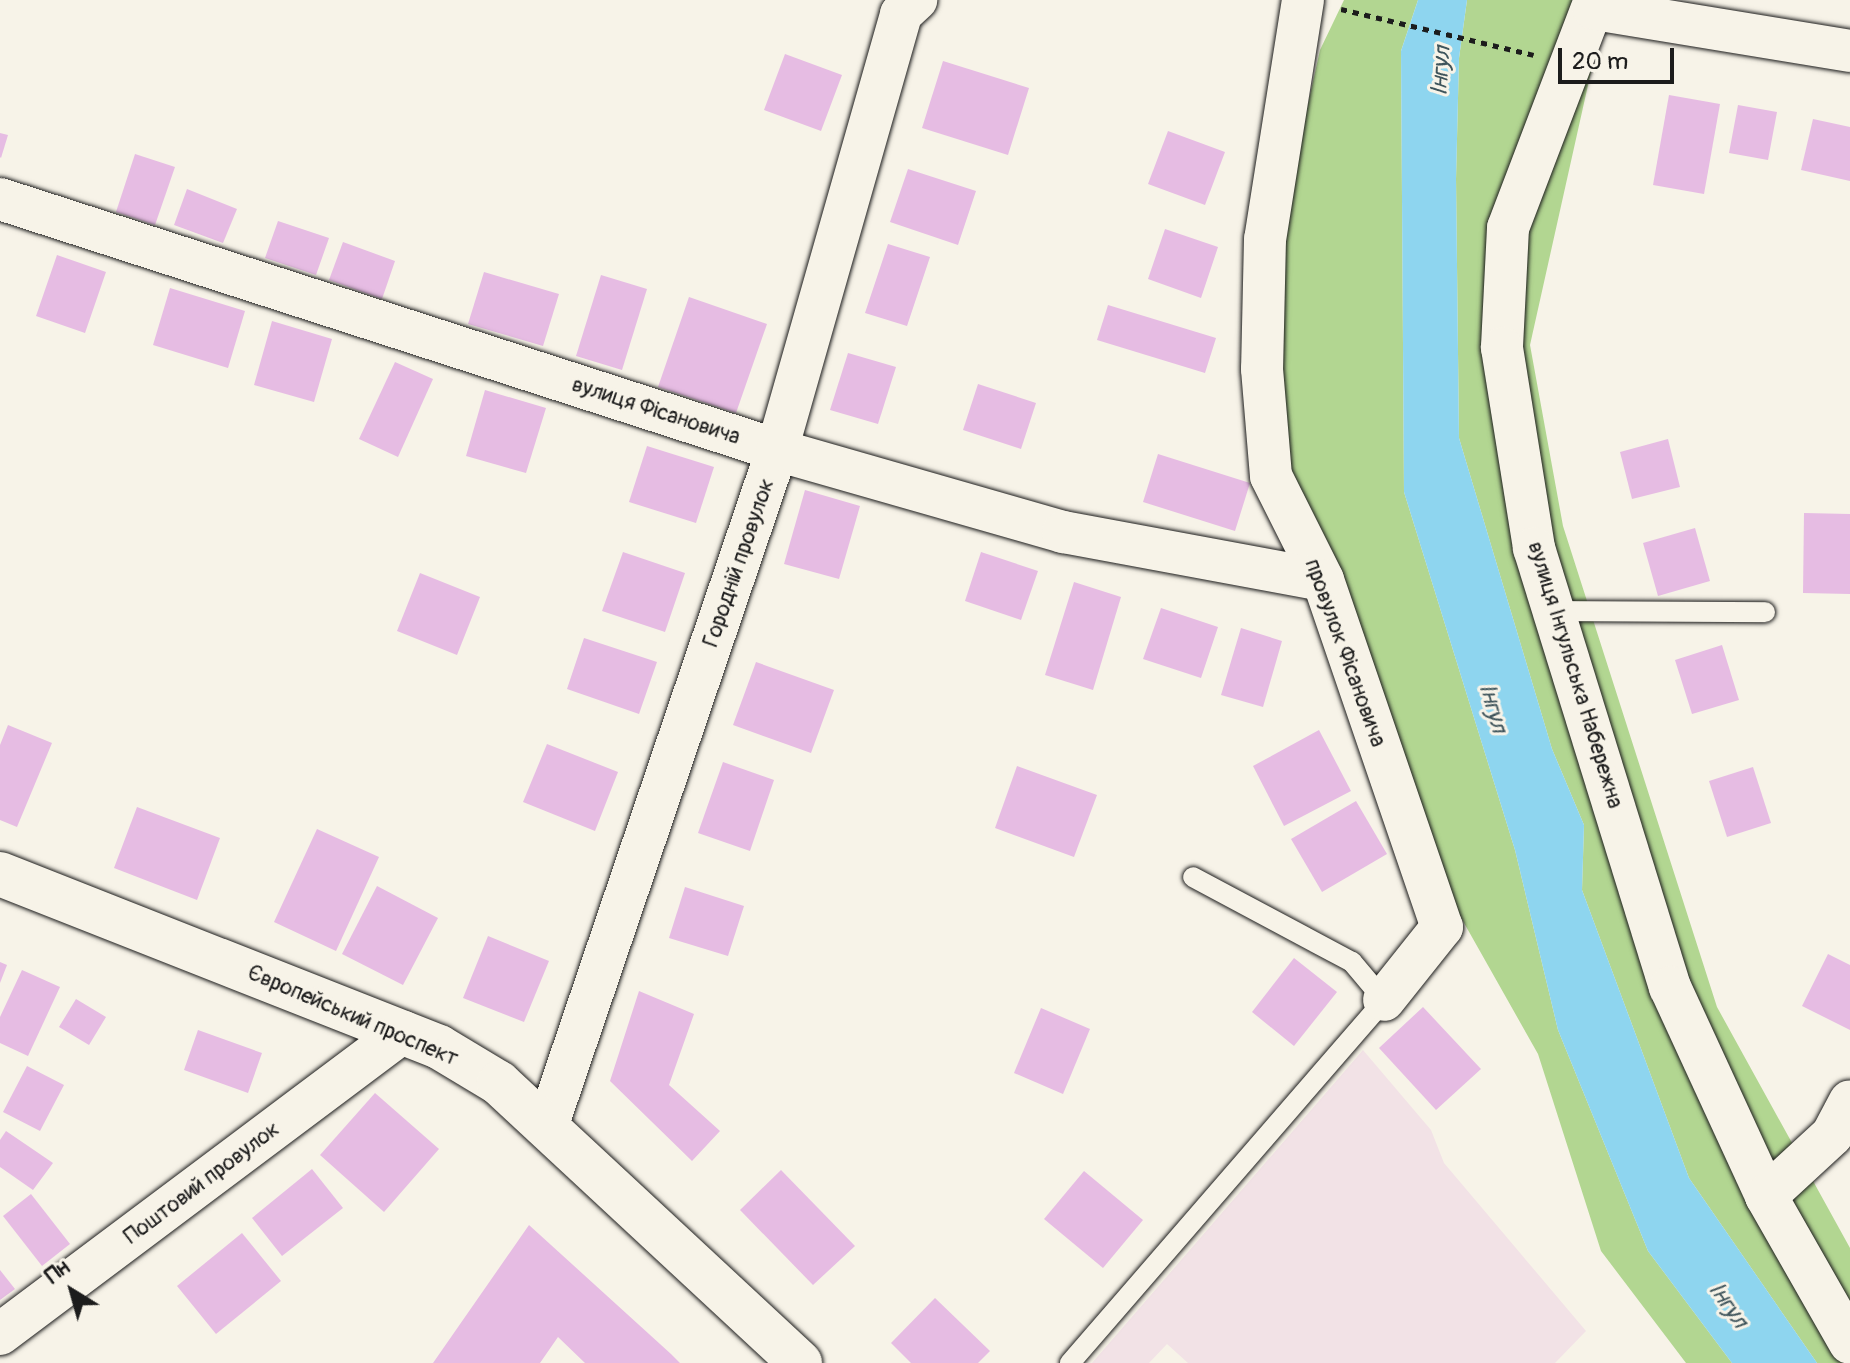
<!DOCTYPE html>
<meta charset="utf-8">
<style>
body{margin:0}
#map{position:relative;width:1850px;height:1363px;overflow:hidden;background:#f7f3e8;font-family:Pangolin,sans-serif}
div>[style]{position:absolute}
.built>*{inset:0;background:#f2e2e6}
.green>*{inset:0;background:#b2d691}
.water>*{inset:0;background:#8ed5ef}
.building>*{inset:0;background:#e6bce3}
.path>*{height:5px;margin-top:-2.5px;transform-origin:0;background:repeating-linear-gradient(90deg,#1c1c1c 0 6px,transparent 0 12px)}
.roads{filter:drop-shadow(0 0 2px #1c1c1c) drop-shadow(0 0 2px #1c1c1c)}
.service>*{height:20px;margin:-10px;padding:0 10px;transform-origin:10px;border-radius:10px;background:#f7f3e8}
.minor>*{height:42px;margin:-21px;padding:0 21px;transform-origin:21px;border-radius:21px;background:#f7f3e8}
.primary>*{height:44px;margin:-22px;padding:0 22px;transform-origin:22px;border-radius:22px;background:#f7f3e8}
span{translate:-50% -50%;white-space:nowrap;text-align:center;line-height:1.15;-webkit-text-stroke:6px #f7f3e8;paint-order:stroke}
.street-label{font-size:22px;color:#1c1c1c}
.water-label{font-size:24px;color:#3e545b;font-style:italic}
.north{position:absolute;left:32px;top:1251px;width:80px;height:80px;-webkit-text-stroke:6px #f7f3e8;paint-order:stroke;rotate:323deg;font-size:22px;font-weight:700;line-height:32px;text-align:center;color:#1c1c1c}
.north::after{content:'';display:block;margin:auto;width:28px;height:36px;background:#1c1c1c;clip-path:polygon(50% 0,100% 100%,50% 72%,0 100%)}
.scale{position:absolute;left:1558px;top:48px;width:116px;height:36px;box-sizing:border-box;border:4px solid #1c1c1c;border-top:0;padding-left:10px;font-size:24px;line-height:28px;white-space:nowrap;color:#1c1c1c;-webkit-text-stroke:6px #f7f3e8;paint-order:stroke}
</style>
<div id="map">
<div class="built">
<i style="clip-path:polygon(1363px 1050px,1431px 1130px,1444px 1163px,1586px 1331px,1555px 1363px,1188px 1363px,1167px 1344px,1149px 1363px,1092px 1363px)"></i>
</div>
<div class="green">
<i style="clip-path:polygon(1344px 0,1418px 0,1401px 51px,1404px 492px,1515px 850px,1558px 1030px,1648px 1251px,1732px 1363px,1686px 1363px,1601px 1251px,1538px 1054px,1420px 845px,1280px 461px,1271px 270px,1320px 50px)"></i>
<i style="clip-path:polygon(1467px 0,1607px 0,1530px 345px,1563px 526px,1717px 1007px,1850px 1248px,1850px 1363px,1817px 1363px,1689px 1178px,1582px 890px,1584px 825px,1552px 749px,1459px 438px,1456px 179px,1459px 58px)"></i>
</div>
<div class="water">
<i style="clip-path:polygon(1418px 0,1467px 0,1459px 58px,1456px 179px,1459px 438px,1552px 749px,1584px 825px,1582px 890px,1689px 1178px,1817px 1363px,1732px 1363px,1648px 1251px,1558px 1030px,1515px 850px,1404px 492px,1401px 51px)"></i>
</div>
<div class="building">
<i style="clip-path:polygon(785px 54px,842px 75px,821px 131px,764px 110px)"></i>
<i style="clip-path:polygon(943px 61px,1029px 88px,1008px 155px,922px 128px)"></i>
<i style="clip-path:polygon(1669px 95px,1720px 104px,1704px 194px,1653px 185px)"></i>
<i style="clip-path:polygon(1738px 105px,1777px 112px,1768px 160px,1729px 153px)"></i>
<i style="clip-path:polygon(1813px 119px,1850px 127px,1850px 181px,1801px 170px)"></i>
<i style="clip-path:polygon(1168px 131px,1225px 152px,1205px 205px,1148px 184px)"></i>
<i style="clip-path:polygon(0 133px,8px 135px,1px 158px,0 157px)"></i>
<i style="clip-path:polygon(135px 154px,175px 167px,155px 225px,116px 212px)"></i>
<i style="clip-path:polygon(908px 169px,976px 191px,958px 245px,890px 222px)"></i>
<i style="clip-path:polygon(187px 189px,237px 209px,223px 243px,174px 225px)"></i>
<i style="clip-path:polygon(278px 221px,329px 238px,316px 275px,265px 258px)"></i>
<i style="clip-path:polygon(1165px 229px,1218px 247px,1201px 298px,1148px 279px)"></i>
<i style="clip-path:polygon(343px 242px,395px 261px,382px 299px,329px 280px)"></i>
<i style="clip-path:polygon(888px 244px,930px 257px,907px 326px,865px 313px)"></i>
<i style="clip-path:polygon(57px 255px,106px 272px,85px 333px,36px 316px)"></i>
<i style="clip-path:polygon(484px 272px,559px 294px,543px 346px,468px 324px)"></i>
<i style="clip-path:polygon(601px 275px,647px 289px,622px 370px,576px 356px)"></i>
<i style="clip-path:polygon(170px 288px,245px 311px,228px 368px,153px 345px)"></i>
<i style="clip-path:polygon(689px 297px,767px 324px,736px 413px,658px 387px)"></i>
<i style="clip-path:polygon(1108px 305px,1216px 338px,1205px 373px,1097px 340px)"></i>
<i style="clip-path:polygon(272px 321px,332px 339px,314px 402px,254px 385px)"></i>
<i style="clip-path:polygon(848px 353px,896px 367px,878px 424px,830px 410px)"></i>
<i style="clip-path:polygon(395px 362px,433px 379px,398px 457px,359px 439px)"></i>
<i style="clip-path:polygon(978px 384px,1036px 403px,1021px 449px,963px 430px)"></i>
<i style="clip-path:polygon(485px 390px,546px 408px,526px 473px,466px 456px)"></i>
<i style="clip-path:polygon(1668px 439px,1680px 487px,1632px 499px,1620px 452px)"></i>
<i style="clip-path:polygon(647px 446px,714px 467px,696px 523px,629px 502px)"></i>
<i style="clip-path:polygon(1158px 454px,1250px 483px,1235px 531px,1143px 502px)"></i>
<i style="clip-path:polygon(805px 490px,860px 506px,839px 579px,784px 564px)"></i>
<i style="clip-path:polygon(1804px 513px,1850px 514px,1850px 594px,1803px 593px)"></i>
<i style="clip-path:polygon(1695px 528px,1710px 581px,1658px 596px,1643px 543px)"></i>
<i style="clip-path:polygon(623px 552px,685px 573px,665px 632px,602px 611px)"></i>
<i style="clip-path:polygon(981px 552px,1038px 571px,1021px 620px,965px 601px)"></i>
<i style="clip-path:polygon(420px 573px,480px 597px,457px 655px,397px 631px)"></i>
<i style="clip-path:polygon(1074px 582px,1121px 597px,1093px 690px,1045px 675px)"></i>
<i style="clip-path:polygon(1161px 608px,1218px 627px,1201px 678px,1143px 659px)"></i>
<i style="clip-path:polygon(1241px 628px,1282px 641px,1263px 707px,1221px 695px)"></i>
<i style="clip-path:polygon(584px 638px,657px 662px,639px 714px,567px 689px)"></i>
<i style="clip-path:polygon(1722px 645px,1739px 700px,1692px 714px,1675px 660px)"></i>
<i style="clip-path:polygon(756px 662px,834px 690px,811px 753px,733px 725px)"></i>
<i style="clip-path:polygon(8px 725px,52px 743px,17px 827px,0 820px,0 745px)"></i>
<i style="clip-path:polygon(1319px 730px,1351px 791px,1284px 826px,1253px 766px)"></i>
<i style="clip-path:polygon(547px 744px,618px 772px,595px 831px,523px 802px)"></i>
<i style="clip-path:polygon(723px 762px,774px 780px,750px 851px,698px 833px)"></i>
<i style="clip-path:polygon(1017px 766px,1097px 795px,1074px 857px,995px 828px)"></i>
<i style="clip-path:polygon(1753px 767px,1771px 823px,1727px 837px,1709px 781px)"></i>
<i style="clip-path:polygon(1356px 801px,1387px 854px,1322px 892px,1291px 839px)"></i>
<i style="clip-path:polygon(137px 807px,220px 838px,197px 900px,114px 868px)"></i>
<i style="clip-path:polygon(317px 829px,379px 857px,336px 951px,274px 922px)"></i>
<i style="clip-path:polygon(377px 886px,438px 918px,403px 985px,342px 954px)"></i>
<i style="clip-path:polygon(685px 887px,744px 906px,728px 956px,669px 938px)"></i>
<i style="clip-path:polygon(488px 936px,549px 961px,524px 1022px,463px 998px)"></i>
<i style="clip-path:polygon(1828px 954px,1850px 965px,1850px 1030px,1802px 1006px)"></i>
<i style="clip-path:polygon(1294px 958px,1337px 992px,1294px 1046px,1252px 1012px)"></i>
<i style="clip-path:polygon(0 962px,7px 965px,0 983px)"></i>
<i style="clip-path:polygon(22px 970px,60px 987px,28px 1056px,0 1043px,0 1017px)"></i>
<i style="clip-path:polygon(639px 991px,694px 1014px,669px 1085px,720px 1131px,692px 1161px,610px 1081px)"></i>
<i style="clip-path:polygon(76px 999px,106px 1017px,89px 1045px,59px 1027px)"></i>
<i style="clip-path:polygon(1423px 1007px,1481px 1069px,1436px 1110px,1379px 1048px)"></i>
<i style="clip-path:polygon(1041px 1008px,1090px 1029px,1063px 1094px,1014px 1073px)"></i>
<i style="clip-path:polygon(198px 1030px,262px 1053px,248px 1093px,184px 1070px)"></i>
<i style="clip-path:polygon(27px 1066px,64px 1085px,40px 1131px,3px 1112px)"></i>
<i style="clip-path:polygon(375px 1093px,439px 1149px,384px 1212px,320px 1155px)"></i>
<i style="clip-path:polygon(6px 1131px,53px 1163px,33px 1190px,0 1167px,0 1140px)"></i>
<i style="clip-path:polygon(312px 1169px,343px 1208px,282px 1256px,252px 1218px)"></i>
<i style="clip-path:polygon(781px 1170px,855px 1246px,813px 1285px,740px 1210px)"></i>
<i style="clip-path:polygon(1084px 1171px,1143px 1220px,1103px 1268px,1044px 1219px)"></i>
<i style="clip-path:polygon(31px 1194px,70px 1244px,42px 1266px,3px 1216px)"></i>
<i style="clip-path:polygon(529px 1225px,671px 1354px,680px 1363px,585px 1363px,558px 1337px,540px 1363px,433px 1363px)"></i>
<i style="clip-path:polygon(242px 1233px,281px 1281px,216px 1334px,177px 1286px)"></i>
<i style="clip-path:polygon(0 1270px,15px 1289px,0 1300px)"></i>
<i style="clip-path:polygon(935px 1298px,990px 1351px,978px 1363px,911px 1363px,891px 1343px)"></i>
</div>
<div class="path">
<i style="left:1341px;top:9px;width:198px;rotate:13.4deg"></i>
</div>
<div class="roads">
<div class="service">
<i style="left:1554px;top:611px;width:211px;rotate:0.3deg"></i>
<i style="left:1070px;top:1363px;width:480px;rotate:-49.1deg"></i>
<i style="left:1384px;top:1000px;width:50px;rotate:-130.1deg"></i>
<i style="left:1352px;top:962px;width:180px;rotate:-151.9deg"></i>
</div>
<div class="minor">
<i style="left:1303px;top:0;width:242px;rotate:99deg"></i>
<i style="left:1265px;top:239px;width:130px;rotate:91.3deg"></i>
<i style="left:1262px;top:369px;width:107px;rotate:85.2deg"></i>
<i style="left:1271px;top:476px;width:116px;rotate:63.4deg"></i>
<i style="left:1323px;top:580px;width:367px;rotate:71.1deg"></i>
<i style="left:1442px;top:927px;width:93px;rotate:128.5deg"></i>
<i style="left:1595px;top:0;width:244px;rotate:110.9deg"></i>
<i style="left:1508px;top:228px;width:120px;rotate:92.9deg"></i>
<i style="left:1502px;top:348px;width:203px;rotate:80.9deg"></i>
<i style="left:1534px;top:548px;width:460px;rotate:72.8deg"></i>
<i style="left:1670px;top:987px;width:230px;rotate:65.3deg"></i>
<i style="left:1766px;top:1196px;width:169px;rotate:60.3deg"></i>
<i style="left:1594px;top:9px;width:259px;rotate:9.3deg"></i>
<i style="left:0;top:199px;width:817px;rotate:17.9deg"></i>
<i style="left:777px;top:450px;width:298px;rotate:16deg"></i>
<i style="left:1063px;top:532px;width:264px;rotate:10.5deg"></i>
<i style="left:548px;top:1124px;width:712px;rotate:-71.23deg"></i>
<i style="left:777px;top:450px;width:453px;rotate:-74.1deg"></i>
<i style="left:901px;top:14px;width:21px;rotate:-43deg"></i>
<i style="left:1766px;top:1196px;width:90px;rotate:-42.7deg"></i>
<i style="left:1832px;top:1135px;width:38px;rotate:-62deg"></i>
<i style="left:0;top:1334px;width:504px;rotate:-36.85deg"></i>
</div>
<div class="primary">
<i style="left:0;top:874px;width:472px;rotate:21.5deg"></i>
<i style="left:439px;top:1047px;width:70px;rotate:31deg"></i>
<i style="left:499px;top:1083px;width:411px;rotate:42.9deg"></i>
</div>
</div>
<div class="street-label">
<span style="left:656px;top:411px;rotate:18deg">вулиця Фісановича</span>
<span style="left:739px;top:563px;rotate:-71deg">Городній провулок</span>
<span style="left:1345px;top:653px;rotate:70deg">провулок Фісановича</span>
<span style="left:1575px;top:675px;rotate:73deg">вулиця Інгульська Набережна</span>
<span style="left:353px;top:1016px;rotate:23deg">Європейський проспект</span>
<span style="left:202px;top:1183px;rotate:-37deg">Поштовий провулок</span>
</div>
<div class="water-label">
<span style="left:1441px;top:71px;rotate:-86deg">Інгул</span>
<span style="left:1493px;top:708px;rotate:74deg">Інгул</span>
<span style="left:1728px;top:1305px;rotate:55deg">Інгул</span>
</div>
<div class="north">Пн</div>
<div class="scale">20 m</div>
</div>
